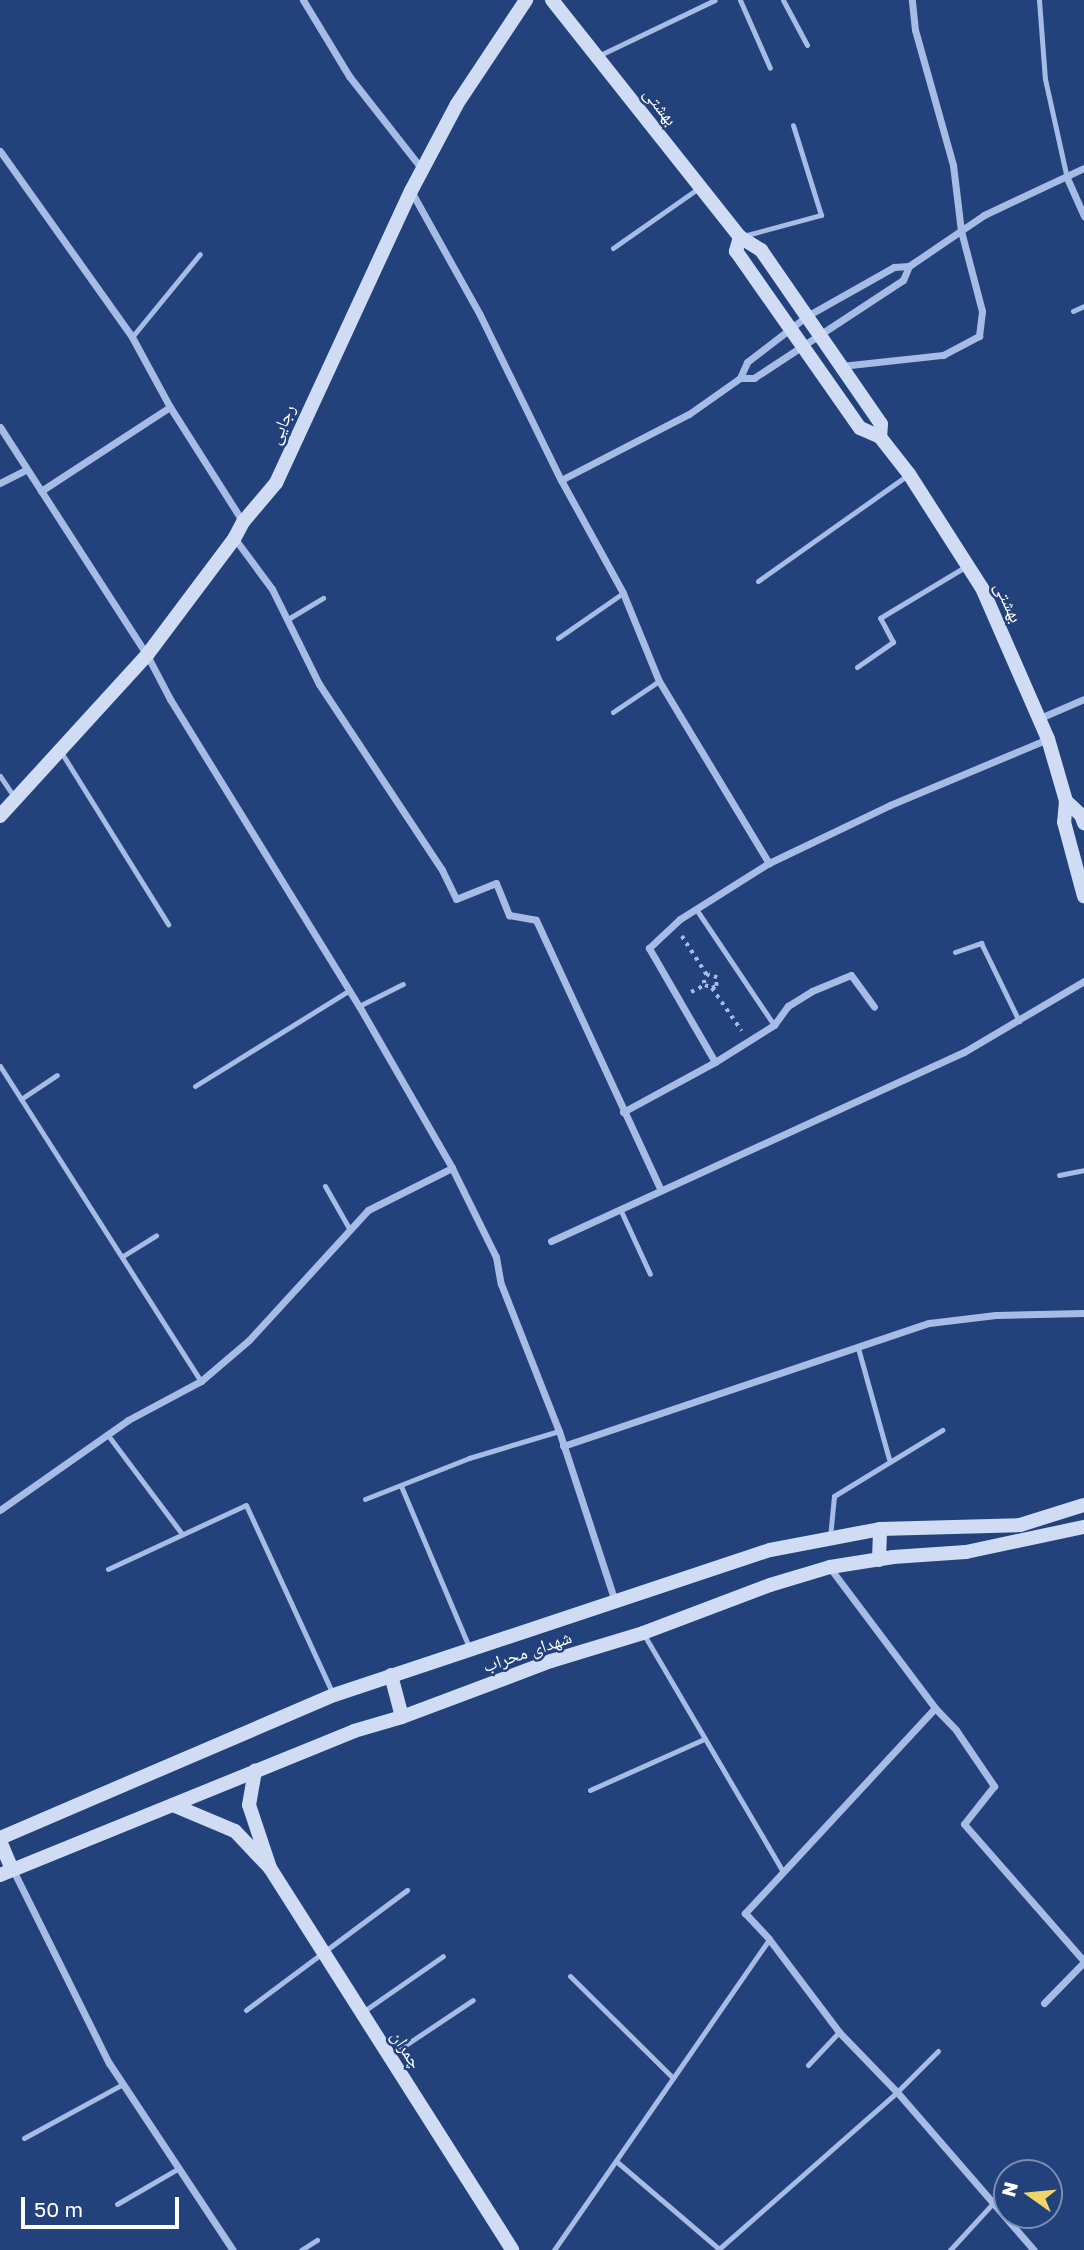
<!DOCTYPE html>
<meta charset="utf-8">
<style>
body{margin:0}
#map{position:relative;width:1084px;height:2250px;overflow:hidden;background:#23417b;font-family:"Golos Text","Noto Naskh Arabic",sans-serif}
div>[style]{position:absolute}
.path>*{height:3.5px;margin-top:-1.75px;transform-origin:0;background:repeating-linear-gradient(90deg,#a6bce5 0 3.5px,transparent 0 8.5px)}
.lane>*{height:5px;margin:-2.5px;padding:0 2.5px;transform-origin:2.5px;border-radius:2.5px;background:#a6bce5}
.street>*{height:7px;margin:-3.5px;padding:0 3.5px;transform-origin:3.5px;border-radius:3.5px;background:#a6bce5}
.secondary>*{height:14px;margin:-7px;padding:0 7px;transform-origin:7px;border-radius:7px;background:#cfdcf4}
span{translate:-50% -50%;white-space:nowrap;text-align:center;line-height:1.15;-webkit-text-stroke:5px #23417b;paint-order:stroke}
.street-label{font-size:18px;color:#fff}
.north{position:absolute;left:993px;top:2159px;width:70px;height:70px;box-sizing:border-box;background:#23417b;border:2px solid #7b8db0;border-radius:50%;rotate:285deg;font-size:19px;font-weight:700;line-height:28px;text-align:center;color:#fff}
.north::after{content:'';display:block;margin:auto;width:24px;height:32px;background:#efd669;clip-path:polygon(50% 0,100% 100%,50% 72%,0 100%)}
.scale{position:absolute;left:21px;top:2197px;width:158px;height:32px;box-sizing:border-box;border:4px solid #fff;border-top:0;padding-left:9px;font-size:21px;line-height:24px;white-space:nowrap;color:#fff;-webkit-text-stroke:5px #23417b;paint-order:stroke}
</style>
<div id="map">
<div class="path">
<i style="left:682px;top:936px;width:46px;rotate:57.3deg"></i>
<i style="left:712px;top:988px;width:4px;rotate:-27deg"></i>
<i style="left:716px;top:986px;width:8px;rotate:-83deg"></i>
<i style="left:717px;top:978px;width:9px;rotate:-153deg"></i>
<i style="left:709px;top:974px;width:8px;rotate:130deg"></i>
<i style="left:704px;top:980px;width:5px;rotate:79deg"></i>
<i style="left:705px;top:985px;width:8px;rotate:23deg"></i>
<i style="left:712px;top:988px;width:52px;rotate:55.1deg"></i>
<i style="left:691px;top:992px;width:16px;rotate:-27deg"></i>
</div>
<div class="lane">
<i style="left:740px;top:0;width:74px;rotate:66.2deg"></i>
<i style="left:783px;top:0;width:51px;rotate:61.9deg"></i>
<i style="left:1039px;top:0;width:79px;rotate:85.7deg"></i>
<i style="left:1045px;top:79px;width:101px;rotate:77.5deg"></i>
<i style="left:600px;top:55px;width:127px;rotate:-25.6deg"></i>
<i style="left:743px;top:236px;width:81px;rotate:-15.1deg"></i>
<i style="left:821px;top:215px;width:94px;rotate:-107.3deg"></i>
<i style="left:613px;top:248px;width:106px;rotate:-35deg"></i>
<i style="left:1073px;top:311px;width:12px;rotate:-24deg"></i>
<i style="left:132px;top:337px;width:107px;rotate:-50.7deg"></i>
<i style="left:758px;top:581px;width:185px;rotate:-35.3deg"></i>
<i style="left:288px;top:619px;width:41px;rotate:-31deg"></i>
<i style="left:558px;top:638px;width:79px;rotate:-34.7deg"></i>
<i style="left:857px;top:667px;width:44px;rotate:-34.8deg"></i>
<i style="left:893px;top:642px;width:27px;rotate:-118deg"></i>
<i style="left:880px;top:618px;width:99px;rotate:-31deg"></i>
<i style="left:613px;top:712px;width:55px;rotate:-34deg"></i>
<i style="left:61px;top:752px;width:203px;rotate:58.1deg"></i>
<i style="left:0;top:776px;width:25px;rotate:56deg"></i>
<i style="left:696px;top:909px;width:140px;rotate:56.1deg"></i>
<i style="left:955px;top:952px;width:28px;rotate:-19deg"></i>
<i style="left:981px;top:943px;width:87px;rotate:64deg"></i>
<i style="left:359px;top:1006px;width:49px;rotate:-26.6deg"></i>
<i style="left:0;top:1066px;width:374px;rotate:57.5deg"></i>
<i style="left:195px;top:1086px;width:180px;rotate:-31.8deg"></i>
<i style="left:21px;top:1099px;width:43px;rotate:-33.7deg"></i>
<i style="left:1059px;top:1175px;width:25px;rotate:-11deg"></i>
<i style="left:325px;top:1186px;width:51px;rotate:60.4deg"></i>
<i style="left:621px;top:1211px;width:69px;rotate:65.3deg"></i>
<i style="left:123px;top:1256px;width:39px;rotate:-32deg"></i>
<i style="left:858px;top:1348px;width:115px;rotate:74.4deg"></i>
<i style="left:107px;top:1434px;width:125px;rotate:53.1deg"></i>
<i style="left:401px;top:1486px;width:177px;rotate:67.1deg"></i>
<i style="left:365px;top:1499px;width:112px;rotate:-21.5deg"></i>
<i style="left:469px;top:1458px;width:94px;rotate:-16.7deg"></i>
<i style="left:830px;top:1537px;width:41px;rotate:-84.4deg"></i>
<i style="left:834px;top:1496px;width:127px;rotate:-31.4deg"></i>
<i style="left:108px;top:1569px;width:152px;rotate:-24.9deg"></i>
<i style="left:246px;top:1505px;width:206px;rotate:65.3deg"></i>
<i style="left:643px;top:1633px;width:277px;rotate:59.6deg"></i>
<i style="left:590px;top:1790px;width:125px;rotate:-24.1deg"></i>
<i style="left:570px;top:1976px;width:145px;rotate:44.7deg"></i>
<i style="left:246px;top:2010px;width:201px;rotate:-36.7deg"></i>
<i style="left:364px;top:2011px;width:96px;rotate:-34.8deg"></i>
<i style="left:392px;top:2054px;width:97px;rotate:-33.7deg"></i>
<i style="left:808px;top:2065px;width:45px;rotate:-46.8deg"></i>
<i style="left:24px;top:2138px;width:113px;rotate:-28.6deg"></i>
<i style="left:616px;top:2161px;width:135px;rotate:40.5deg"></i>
<i style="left:719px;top:2249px;width:237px;rotate:-41.4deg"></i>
<i style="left:897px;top:2092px;width:58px;rotate:-45deg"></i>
<i style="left:117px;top:2204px;width:72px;rotate:-30.1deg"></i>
<i style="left:301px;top:2250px;width:19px;rotate:-32deg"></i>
<i style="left:554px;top:2250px;width:378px;rotate:-55.3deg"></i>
<i style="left:950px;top:2250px;width:65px;rotate:-47.5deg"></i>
</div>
<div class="street">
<i style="left:303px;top:0;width:89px;rotate:58.8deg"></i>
<i style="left:349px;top:76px;width:118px;rotate:51.9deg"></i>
<i style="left:0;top:151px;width:228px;rotate:54.6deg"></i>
<i style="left:132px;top:337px;width:80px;rotate:61.5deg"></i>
<i style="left:170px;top:407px;width:136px;rotate:57.6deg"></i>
<i style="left:1067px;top:178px;width:42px;rotate:65.9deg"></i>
<i style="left:411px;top:191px;width:142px;rotate:60.9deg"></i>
<i style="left:480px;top:315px;width:184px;rotate:63.9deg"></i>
<i style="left:561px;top:480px;width:129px;rotate:61.2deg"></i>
<i style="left:623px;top:593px;width:95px;rotate:67.8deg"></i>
<i style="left:659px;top:681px;width:213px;rotate:58.9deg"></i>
<i style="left:909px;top:266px;width:91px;rotate:-34.2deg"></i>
<i style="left:984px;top:215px;width:110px;rotate:-25.2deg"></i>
<i style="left:841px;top:366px;width:103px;rotate:-6.2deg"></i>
<i style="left:943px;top:355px;width:41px;rotate:-27.8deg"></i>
<i style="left:979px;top:336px;width:25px;rotate:-83deg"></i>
<i style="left:982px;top:311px;width:83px;rotate:-104.7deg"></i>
<i style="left:961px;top:231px;width:66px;rotate:-96.9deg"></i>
<i style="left:953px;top:165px;width:140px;rotate:-105.7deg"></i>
<i style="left:915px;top:30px;width:30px;rotate:-96deg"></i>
<i style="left:0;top:427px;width:271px;rotate:57.2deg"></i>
<i style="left:147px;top:655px;width:50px;rotate:62.4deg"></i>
<i style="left:170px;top:699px;width:361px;rotate:58.4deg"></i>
<i style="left:359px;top:1006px;width:187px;rotate:60.1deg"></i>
<i style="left:452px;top:1168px;width:99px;rotate:63.7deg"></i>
<i style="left:496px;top:1257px;width:27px;rotate:80deg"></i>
<i style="left:501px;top:1284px;width:158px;rotate:68.5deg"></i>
<i style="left:559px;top:1431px;width:179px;rotate:71.8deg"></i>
<i style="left:561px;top:480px;width:144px;rotate:-27.3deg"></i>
<i style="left:689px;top:414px;width:62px;rotate:-35.2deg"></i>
<i style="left:740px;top:378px;width:17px;rotate:-66deg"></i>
<i style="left:747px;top:362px;width:76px;rotate:-37.5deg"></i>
<i style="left:807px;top:316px;width:100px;rotate:-29.4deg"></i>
<i style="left:894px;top:267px;width:15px;rotate:-4deg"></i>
<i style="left:909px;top:266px;width:15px;rotate:113deg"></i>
<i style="left:903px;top:280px;width:178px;rotate:146.7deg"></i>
<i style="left:754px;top:378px;width:14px;rotate:180deg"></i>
<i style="left:0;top:483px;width:30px;rotate:-27deg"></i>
<i style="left:41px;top:491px;width:154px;rotate:-33.1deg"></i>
<i style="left:235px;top:539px;width:62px;rotate:53.5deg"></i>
<i style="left:272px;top:589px;width:106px;rotate:63.7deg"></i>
<i style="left:319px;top:684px;width:223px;rotate:56.5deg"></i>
<i style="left:442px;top:870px;width:32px;rotate:64deg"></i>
<i style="left:456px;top:899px;width:43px;rotate:-21.8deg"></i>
<i style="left:496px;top:883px;width:35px;rotate:68deg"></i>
<i style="left:509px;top:915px;width:27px;rotate:10deg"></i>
<i style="left:536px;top:920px;width:298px;rotate:65.2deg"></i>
<i style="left:1040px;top:718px;width:48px;rotate:-23.4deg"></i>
<i style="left:715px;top:1062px;width:132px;rotate:-120.1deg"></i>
<i style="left:649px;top:948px;width:42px;rotate:-43.1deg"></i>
<i style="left:680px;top:919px;width:105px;rotate:-32.2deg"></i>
<i style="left:769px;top:863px;width:134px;rotate:-25.6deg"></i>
<i style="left:890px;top:805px;width:171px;rotate:-22.7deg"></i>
<i style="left:623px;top:1112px;width:105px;rotate:-28.5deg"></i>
<i style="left:715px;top:1062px;width:70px;rotate:-32.1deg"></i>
<i style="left:774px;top:1025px;width:24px;rotate:-54deg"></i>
<i style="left:788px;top:1006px;width:28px;rotate:-32deg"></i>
<i style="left:812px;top:991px;width:42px;rotate:-22.3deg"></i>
<i style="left:851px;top:975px;width:39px;rotate:54deg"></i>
<i style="left:551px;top:1241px;width:454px;rotate:-24.6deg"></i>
<i style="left:964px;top:1052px;width:139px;rotate:-30.6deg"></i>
<i style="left:563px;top:1446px;width:386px;rotate:-18.6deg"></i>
<i style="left:929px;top:1323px;width:67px;rotate:-6.8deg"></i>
<i style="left:996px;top:1315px;width:88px;rotate:-1.3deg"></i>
<i style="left:0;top:1510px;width:156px;rotate:-35.1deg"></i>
<i style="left:128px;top:1420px;width:83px;rotate:-28.1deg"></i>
<i style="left:201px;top:1381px;width:63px;rotate:-40.5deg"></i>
<i style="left:249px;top:1340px;width:176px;rotate:-47.5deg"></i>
<i style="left:368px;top:1210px;width:94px;rotate:-26.6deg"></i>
<i style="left:830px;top:1568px;width:175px;rotate:53.1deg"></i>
<i style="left:935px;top:1708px;width:30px;rotate:46deg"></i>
<i style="left:956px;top:1730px;width:68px;rotate:55.8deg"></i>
<i style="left:994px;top:1786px;width:48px;rotate:128.3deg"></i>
<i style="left:964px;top:1824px;width:182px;rotate:48.8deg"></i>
<i style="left:935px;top:1708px;width:280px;rotate:132.8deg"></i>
<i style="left:745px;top:1913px;width:35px;rotate:47deg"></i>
<i style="left:769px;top:1939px;width:116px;rotate:53deg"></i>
<i style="left:839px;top:2032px;width:83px;rotate:46deg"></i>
<i style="left:897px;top:2092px;width:209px;rotate:49.1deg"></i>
<i style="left:13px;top:1870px;width:216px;rotate:63.6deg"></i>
<i style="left:109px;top:2063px;width:224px;rotate:56.5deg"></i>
<i style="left:1044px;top:2003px;width:57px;rotate:-45.7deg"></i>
</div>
<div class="secondary">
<i style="left:552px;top:0;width:303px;rotate:51.6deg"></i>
<i style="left:740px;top:237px;width:25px;rotate:32deg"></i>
<i style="left:761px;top:250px;width:211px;rotate:55.4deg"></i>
<i style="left:881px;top:424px;width:13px;rotate:94deg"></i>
<i style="left:740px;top:237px;width:15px;rotate:106deg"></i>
<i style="left:736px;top:251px;width:216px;rotate:55deg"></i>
<i style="left:860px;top:428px;width:22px;rotate:24deg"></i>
<i style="left:880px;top:437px;width:47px;rotate:51.9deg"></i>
<i style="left:909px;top:474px;width:135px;rotate:57.4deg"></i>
<i style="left:982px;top:588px;width:165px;rotate:66.4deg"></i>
<i style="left:1048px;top:739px;width:65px;rotate:73.8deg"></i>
<i style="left:1066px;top:801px;width:21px;rotate:95deg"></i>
<i style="left:1064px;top:822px;width:77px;rotate:74.9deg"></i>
<i style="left:1066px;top:801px;width:21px;rotate:43deg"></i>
<i style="left:1081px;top:815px;width:9px;rotate:69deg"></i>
<i style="left:0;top:816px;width:218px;rotate:-47.6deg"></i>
<i style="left:147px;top:655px;width:145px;rotate:-53.1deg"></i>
<i style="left:234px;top:539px;width:19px;rotate:-62deg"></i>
<i style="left:243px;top:522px;width:51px;rotate:-49.8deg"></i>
<i style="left:276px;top:483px;width:322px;rotate:-65.2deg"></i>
<i style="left:411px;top:191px;width:98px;rotate:-62.1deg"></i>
<i style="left:457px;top:104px;width:125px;rotate:-56.4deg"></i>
<i style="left:879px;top:1560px;width:31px;rotate:-88deg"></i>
<i style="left:391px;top:1675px;width:43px;rotate:75.3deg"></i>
<i style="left:173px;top:1805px;width:67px;rotate:22.8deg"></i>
<i style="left:235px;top:1831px;width:51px;rotate:46.6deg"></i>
<i style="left:270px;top:1868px;width:66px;rotate:-108.4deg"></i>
<i style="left:249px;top:1805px;width:35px;rotate:-80deg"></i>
<i style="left:0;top:1838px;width:363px;rotate:-23.2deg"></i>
<i style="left:334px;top:1695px;width:459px;rotate:-18.4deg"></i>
<i style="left:770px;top:1550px;width:112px;rotate:-10.8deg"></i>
<i style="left:880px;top:1529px;width:140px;rotate:-1.6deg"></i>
<i style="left:1020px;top:1525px;width:67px;rotate:-17.4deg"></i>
<i style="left:0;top:1841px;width:30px;rotate:67deg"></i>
<i style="left:270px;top:1868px;width:452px;rotate:57.6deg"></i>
<i style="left:0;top:1875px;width:382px;rotate:-22.1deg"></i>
<i style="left:354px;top:1731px;width:50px;rotate:-16.3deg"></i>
<i style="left:402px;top:1717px;width:159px;rotate:-20.6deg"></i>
<i style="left:551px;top:1661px;width:96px;rotate:-16.9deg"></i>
<i style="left:643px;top:1633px;width:136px;rotate:-20.7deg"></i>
<i style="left:770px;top:1585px;width:63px;rotate:-16.7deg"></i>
<i style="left:830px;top:1567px;width:64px;rotate:-9deg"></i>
<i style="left:893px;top:1557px;width:73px;rotate:-3.9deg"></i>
<i style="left:966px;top:1552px;width:121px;rotate:-12deg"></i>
</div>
<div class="street-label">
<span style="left:661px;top:106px;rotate:52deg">بهشتی</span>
<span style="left:281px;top:424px;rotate:-66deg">رجایی</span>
<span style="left:1009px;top:602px;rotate:65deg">بهشتی</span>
<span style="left:527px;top:1651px;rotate:-19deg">شهدای محراب</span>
<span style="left:407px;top:2049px;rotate:58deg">چمران</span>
</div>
<div class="north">N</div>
<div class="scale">50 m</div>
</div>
